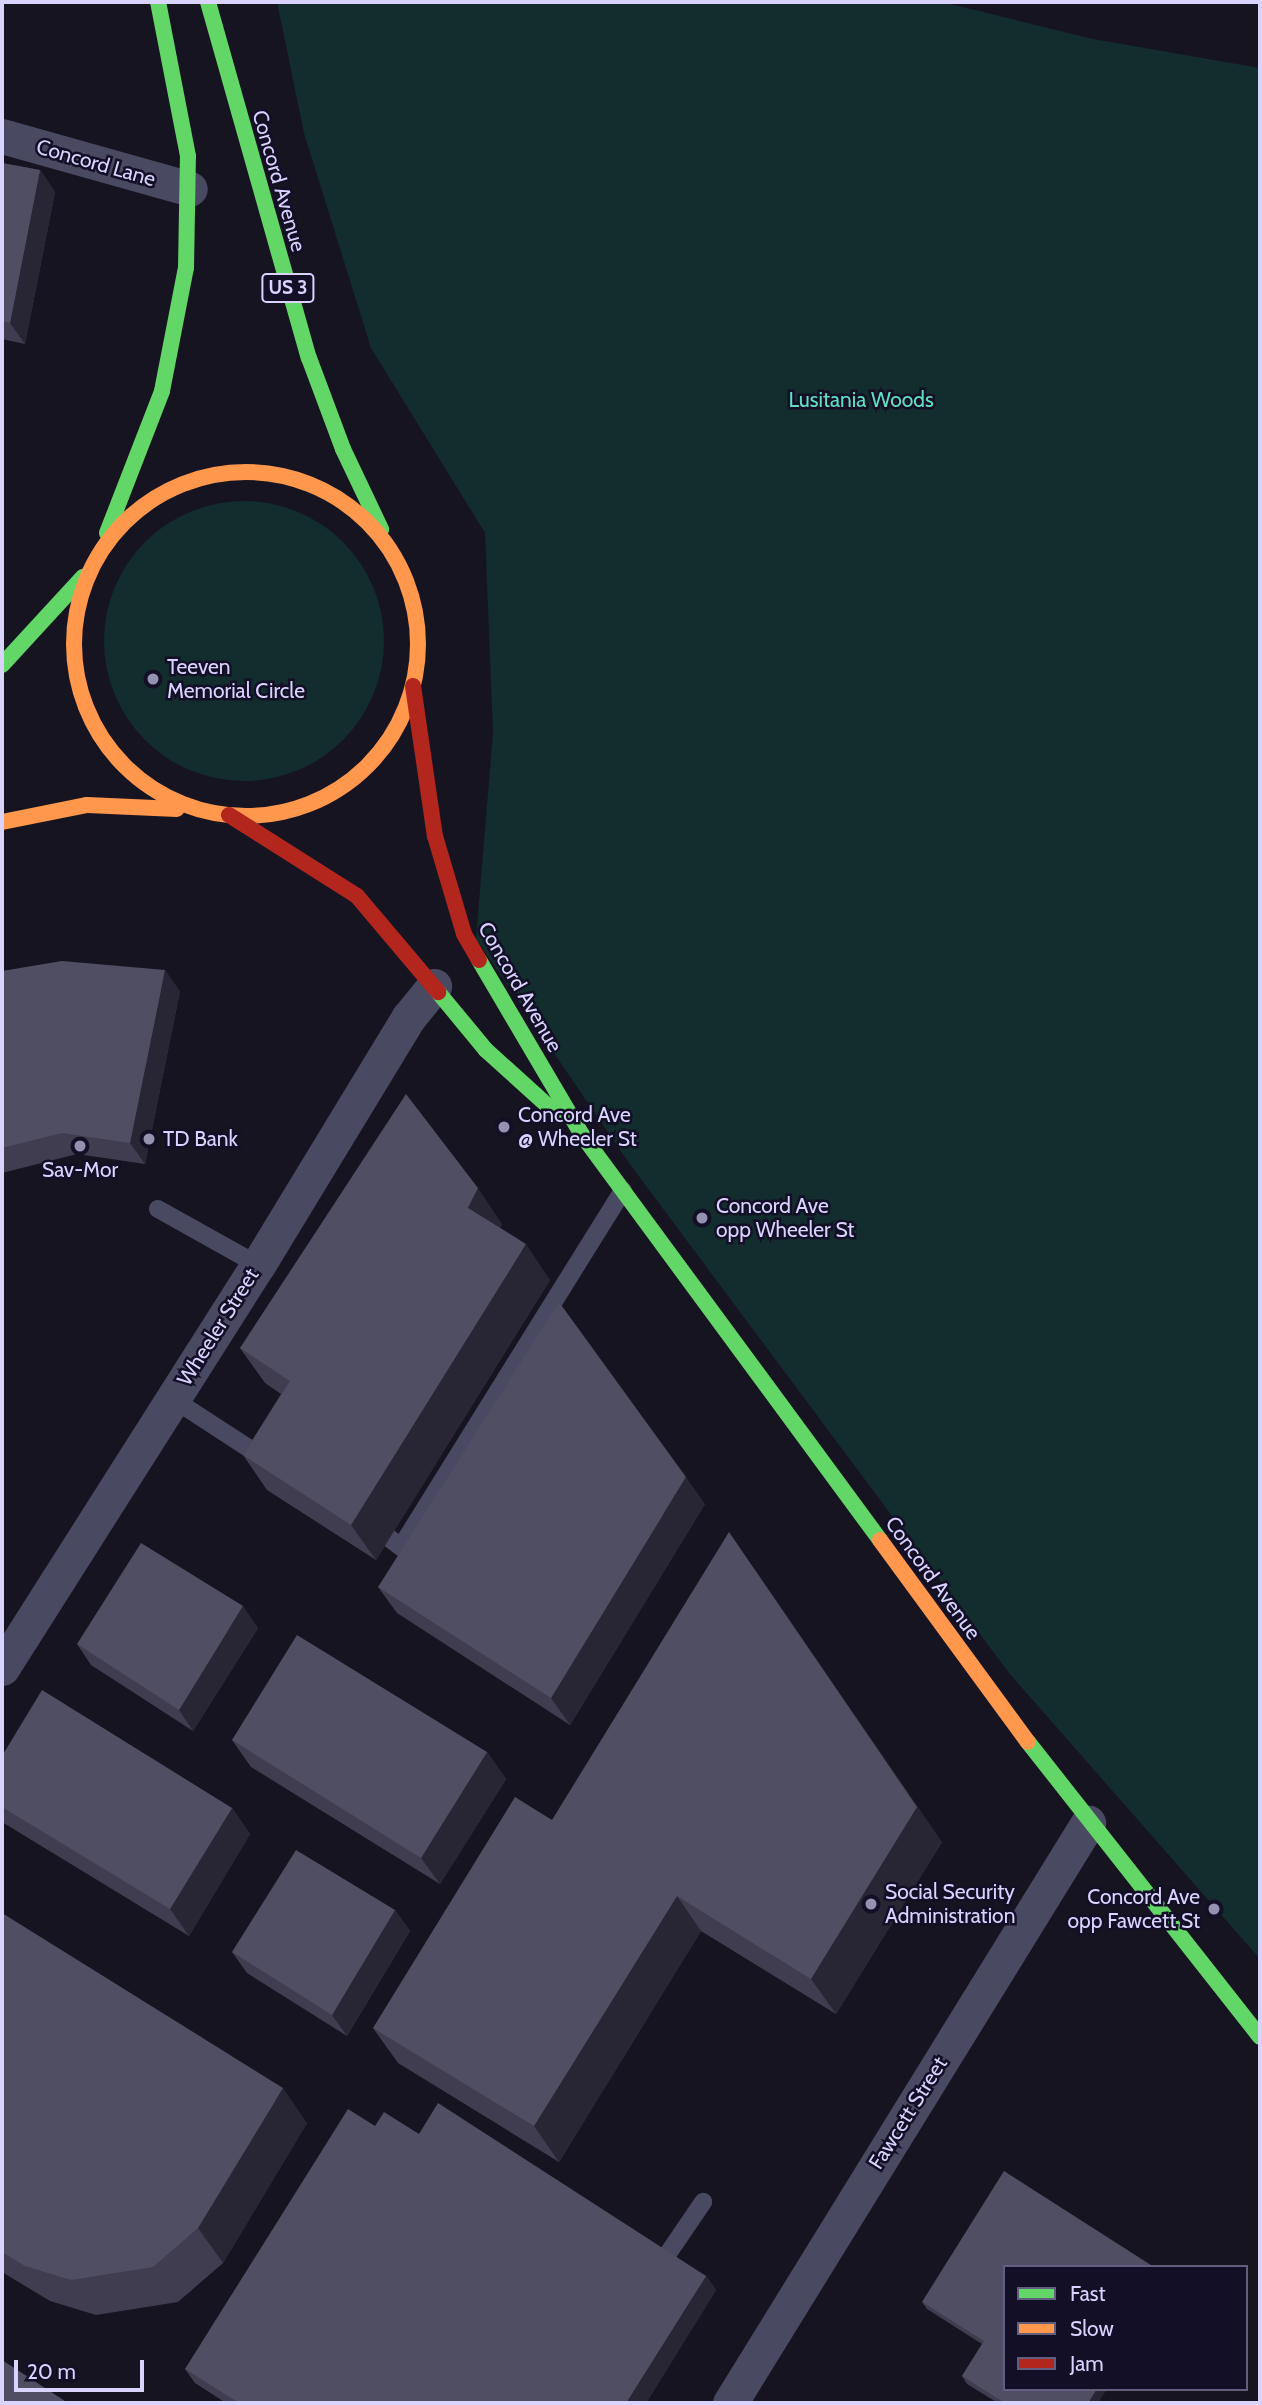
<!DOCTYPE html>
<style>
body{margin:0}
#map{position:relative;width:1262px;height:2405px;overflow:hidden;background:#161421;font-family:Cabin,sans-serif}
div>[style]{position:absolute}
.green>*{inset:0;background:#132c2d}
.round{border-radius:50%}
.lane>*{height:18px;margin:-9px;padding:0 9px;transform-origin:9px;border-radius:9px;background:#4a4962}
.street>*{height:35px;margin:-17.5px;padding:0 17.5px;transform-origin:17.5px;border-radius:17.5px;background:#4a4962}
.fast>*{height:16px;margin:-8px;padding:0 8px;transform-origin:8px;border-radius:8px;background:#63d668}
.slow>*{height:16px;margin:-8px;padding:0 8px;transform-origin:8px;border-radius:8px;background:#ff974d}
.slow>.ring{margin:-8px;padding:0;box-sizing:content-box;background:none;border:16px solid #ff974d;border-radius:50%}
.jam>*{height:16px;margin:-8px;padding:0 8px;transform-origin:8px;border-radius:8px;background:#b3261e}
.wall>*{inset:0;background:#403d50}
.shaded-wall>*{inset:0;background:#282635}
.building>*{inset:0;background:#504e63}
.dots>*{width:19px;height:19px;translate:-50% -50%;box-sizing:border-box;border:4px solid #130f26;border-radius:50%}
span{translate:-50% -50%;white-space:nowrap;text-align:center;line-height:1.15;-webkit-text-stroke:5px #130f26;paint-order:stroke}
.shield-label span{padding:2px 5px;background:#130f26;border:2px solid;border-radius:5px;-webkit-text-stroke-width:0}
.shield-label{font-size:19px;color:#d9d4ff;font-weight:700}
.street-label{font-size:21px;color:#d9d4ff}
.park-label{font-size:21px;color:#5fe0c0}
.poi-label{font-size:21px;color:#d9d4ff}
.left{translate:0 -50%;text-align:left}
.right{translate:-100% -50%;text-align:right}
.frame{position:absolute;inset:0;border:4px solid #d9d4ff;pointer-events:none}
.legend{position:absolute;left:1003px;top:2265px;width:245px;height:126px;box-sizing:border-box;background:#130f26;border:2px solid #625e7d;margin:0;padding:9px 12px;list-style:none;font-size:21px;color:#d9d4ff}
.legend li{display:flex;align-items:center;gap:14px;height:35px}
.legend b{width:35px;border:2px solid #625e7d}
.scale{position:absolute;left:14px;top:2360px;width:130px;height:32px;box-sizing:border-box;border:4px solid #d9d4ff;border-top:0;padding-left:9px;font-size:21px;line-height:24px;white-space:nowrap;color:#d9d4ff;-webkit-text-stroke:5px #130f26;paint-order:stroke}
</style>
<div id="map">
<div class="green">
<i style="clip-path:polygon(277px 2px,942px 2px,1093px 39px,1260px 68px,1260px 1959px,1009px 1673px,629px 1163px,476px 939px,493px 732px,485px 533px,371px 348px,304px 133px)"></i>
<i class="round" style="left:104px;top:501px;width:280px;height:280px"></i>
</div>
<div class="lane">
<i style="left:158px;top:1209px;width:115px;rotate:29.2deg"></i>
<i style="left:173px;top:1399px;width:112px;rotate:33deg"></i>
<i style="left:389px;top:1538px;width:15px;rotate:37deg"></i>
<i style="left:401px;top:1547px;width:420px;rotate:-58.1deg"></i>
<i style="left:665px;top:2258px;width:68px;rotate:-55.8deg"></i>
</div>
<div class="street">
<i style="left:2px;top:136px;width:195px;rotate:15.7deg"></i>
<i style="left:2px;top:1668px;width:477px;rotate:-57.6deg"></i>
<i style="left:258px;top:1265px;width:290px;rotate:-58.7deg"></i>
<i style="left:409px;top:1017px;width:40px;rotate:-51deg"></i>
<i style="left:730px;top:2403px;width:682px;rotate:-58.32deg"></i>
</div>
<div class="fast">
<i style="left:208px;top:2px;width:370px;rotate:74.2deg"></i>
<i style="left:309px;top:358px;width:97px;rotate:69.5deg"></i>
<i style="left:343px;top:449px;width:89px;rotate:64.6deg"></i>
<i style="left:107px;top:533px;width:152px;rotate:-68.8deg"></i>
<i style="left:162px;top:391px;width:125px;rotate:-79deg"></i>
<i style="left:186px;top:268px;width:112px;rotate:-89deg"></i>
<i style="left:188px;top:156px;width:157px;rotate:-101deg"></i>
<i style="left:2px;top:665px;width:120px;rotate:-47.4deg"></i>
<i style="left:479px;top:960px;width:203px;rotate:59.5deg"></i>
<i style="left:582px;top:1135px;width:503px;rotate:53.65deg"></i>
<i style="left:438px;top:992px;width:75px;rotate:50.4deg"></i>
<i style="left:486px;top:1050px;width:98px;rotate:42.1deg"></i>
<i style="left:1028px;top:1742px;width:375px;rotate:51.8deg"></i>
</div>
<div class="slow">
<i class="ring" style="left:74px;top:472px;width:328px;height:328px"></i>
<i style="left:2px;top:822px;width:87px;rotate:-11.3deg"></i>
<i style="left:87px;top:805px;width:90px;rotate:2.5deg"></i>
<i style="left:880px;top:1540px;width:250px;rotate:53.8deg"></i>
</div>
<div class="jam">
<i style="left:413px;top:686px;width:152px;rotate:81.7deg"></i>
<i style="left:435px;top:836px;width:102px;rotate:73.5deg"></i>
<i style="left:464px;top:934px;width:30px;rotate:60deg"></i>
<i style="left:229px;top:815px;width:151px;rotate:32.3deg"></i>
<i style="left:357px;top:896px;width:126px;rotate:49.8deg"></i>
</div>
<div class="wall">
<i style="clip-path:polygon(2px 163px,40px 170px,55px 192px,25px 344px,2px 339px)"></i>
<i style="clip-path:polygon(2px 971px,180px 991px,145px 1164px,77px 1154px,2px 1173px)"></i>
<i style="clip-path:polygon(502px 1224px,500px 1228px,550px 1280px,376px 1560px,267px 1490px,243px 1455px,281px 1394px,265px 1383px,240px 1348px)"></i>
<i style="clip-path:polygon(705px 1504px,570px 1725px,397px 1613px,378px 1587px)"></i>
<i style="clip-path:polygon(258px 1628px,193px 1731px,91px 1665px,77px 1644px)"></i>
<i style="clip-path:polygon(232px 1740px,487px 1752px,506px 1779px,440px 1884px,251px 1767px)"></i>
<i style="clip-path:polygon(2px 1756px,232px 1808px,250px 1834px,189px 1936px,2px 1822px)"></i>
<i style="clip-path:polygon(552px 1820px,942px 1842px,836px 2014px,701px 1931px,559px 2162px,398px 2063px,373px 2028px)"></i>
<i style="clip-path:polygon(395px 1910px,410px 1931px,347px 2036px,247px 1973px,232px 1952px)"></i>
<i style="clip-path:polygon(2px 1913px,307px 2123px,223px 2263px,178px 2302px,96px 2315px,50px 2301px,2px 2272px)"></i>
<i style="clip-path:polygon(375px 2126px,419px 2134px,706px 2276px,716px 2290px,646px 2403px,226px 2403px,195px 2383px,185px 2369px)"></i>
<i style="clip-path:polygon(922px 2302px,1098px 2403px,998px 2403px,967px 2384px,962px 2376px,982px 2344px,927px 2309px)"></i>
</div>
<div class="shaded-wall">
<i style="clip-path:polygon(40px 170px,55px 192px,25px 344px,10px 323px)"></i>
<i style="clip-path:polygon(165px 970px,180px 991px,145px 1164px,130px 1143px)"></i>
<i style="clip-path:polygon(478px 1188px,502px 1224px,493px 1243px,468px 1208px)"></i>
<i style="clip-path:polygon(526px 1244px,550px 1280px,376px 1560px,351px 1525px)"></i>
<i style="clip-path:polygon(686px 1477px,705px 1504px,570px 1725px,551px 1698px)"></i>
<i style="clip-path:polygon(754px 1568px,942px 1842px,836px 2014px,811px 1979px)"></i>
<i style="clip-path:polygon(243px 1606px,258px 1628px,193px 1731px,179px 1710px)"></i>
<i style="clip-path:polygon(487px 1752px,506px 1779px,440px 1884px,421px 1858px)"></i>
<i style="clip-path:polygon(232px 1808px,250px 1834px,189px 1936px,170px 1909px)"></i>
<i style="clip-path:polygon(677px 1896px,701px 1931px,559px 2162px,534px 2126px)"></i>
<i style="clip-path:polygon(395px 1910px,410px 1931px,347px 2036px,332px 2015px)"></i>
<i style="clip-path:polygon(283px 2088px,307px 2123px,223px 2263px,198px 2228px)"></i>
<i style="clip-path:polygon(706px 2276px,716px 2290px,646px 2403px,626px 2403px)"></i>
<i style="clip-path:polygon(1097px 2389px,1107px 2389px,1098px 2403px,1088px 2403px)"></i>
</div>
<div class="building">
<i style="clip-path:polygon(2px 163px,40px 170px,10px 323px,2px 321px)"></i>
<i style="clip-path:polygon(62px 961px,165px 970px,130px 1143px,62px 1133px,2px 1148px,2px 971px)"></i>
<i style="clip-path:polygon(406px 1094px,478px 1188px,468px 1208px,526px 1244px,351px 1525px,243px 1455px,290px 1381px,240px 1348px)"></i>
<i style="clip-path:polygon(559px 1302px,686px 1477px,551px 1698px,378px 1587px)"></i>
<i style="clip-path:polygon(729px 1532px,917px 1807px,811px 1979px,677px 1896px,534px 2126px,373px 2028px,515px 1797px,552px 1820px)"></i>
<i style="clip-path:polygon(141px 1543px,243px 1606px,179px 1710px,77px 1644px)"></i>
<i style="clip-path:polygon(297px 1635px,487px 1752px,421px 1858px,232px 1740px)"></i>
<i style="clip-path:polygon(42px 1690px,232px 1808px,170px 1909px,2px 1807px,2px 1756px)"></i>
<i style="clip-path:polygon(296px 1850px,395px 1910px,332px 2015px,232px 1952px)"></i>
<i style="clip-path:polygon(2px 1913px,283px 2088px,198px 2228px,153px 2267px,71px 2280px,25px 2266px,2px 2252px)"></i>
<i style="clip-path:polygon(438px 2103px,706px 2276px,626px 2403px,239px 2403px,185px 2369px,348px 2109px,375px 2126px,384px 2112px,419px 2134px)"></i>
<i style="clip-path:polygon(1004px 2171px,1154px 2267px,1005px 2267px,1005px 2389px,1097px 2389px,1088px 2403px,1005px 2403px,962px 2376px,984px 2341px,922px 2302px)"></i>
<i style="clip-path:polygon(2px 2360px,68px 2403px,2px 2403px)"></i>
</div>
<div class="dots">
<i style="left:153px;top:679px;background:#9591b1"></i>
<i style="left:504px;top:1127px;background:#9591b1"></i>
<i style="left:149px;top:1139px;background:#9591b1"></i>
<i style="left:80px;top:1146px;background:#9591b1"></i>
<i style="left:702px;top:1218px;background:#9591b1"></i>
<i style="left:871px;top:1904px;background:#9591b1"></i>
<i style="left:1214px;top:1909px;background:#9591b1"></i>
</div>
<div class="shield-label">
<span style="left:288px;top:288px">US 3</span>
</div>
<div class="street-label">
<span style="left:96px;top:163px;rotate:16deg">Concord Lane</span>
<span style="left:279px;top:181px;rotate:74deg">Concord Avenue</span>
<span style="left:520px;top:987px;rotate:60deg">Concord Avenue</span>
<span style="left:218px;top:1327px;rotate:-58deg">Wheeler Street</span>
<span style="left:933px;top:1578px;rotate:54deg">Concord Avenue</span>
<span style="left:908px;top:2113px;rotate:-58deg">Fawcett Street</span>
</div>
<div class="park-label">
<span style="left:861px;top:400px">Lusitania Woods</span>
</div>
<div class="poi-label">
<span class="left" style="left:167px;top:679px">Teeven<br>Memorial Circle</span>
<span class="left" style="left:518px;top:1127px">Concord Ave<br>@ Wheeler St</span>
<span class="left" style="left:163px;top:1139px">TD Bank</span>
<span style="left:80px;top:1170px">Sav-Mor</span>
<span class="left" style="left:716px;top:1218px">Concord Ave<br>opp Wheeler St</span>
<span class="left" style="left:885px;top:1904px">Social Security<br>Administration</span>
<span class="right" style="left:1200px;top:1909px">Concord Ave<br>opp Fawcett St</span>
</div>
<div class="frame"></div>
<ul class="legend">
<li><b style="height:9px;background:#63d668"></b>Fast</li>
<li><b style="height:9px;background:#ff974d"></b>Slow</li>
<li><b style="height:9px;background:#b3261e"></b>Jam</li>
</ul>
<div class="scale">20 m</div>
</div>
